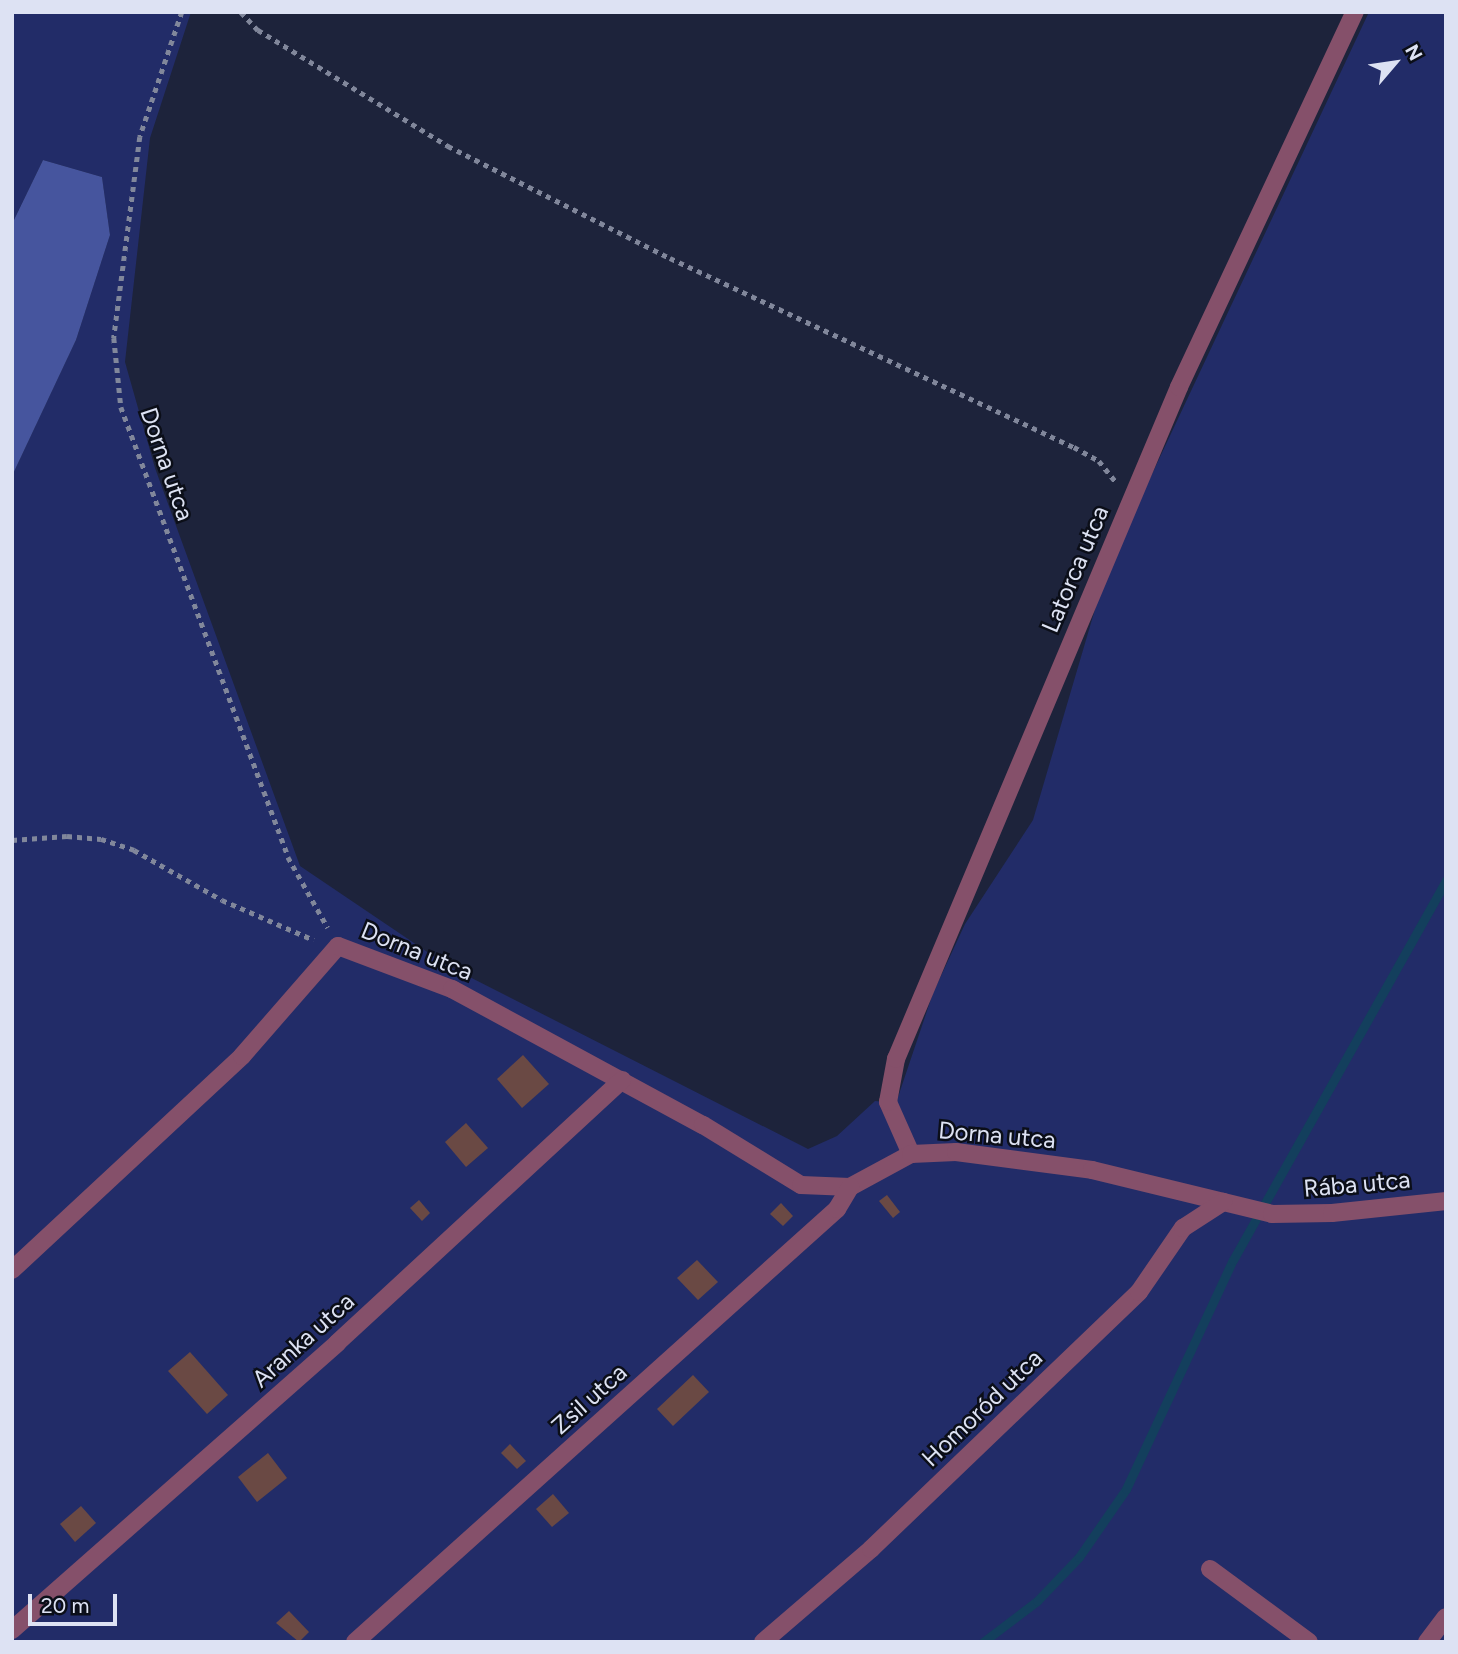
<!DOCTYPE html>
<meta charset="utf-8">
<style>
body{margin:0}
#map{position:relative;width:1458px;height:1654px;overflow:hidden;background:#1d233b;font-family:Figtree,sans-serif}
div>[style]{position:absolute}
.green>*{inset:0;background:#222c68}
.forest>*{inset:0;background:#46559e}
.stream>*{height:9px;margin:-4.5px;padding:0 4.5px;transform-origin:4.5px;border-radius:4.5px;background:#133f5d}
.building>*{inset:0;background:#6a4944}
.path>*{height:4.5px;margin-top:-2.25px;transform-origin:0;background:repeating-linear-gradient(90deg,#81879b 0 5px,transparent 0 10px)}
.street>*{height:18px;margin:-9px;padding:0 9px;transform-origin:9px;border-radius:9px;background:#85506a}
span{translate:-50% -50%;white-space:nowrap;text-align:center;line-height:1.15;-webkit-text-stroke:5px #0b0e18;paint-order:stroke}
.street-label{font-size:24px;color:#dde2f3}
.frame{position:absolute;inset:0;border:14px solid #dde2f3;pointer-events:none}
.north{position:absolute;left:1360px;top:28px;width:70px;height:70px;-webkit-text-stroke:5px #0b0e18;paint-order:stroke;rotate:61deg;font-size:19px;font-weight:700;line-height:28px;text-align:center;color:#dde2f3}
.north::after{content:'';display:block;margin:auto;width:24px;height:32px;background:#dde2f3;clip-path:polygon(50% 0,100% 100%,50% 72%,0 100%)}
.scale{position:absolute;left:28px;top:1594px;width:89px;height:32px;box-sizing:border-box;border:4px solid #dde2f3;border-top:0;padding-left:9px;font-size:21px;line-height:24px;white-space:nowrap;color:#dde2f3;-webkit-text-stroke:5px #0b0e18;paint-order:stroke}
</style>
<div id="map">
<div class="green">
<i style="clip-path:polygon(12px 12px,191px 12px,150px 138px,125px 362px,155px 468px,300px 866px,448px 966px,808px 1149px,837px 1136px,875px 1101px,896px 1103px,933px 993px,965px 924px,1033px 820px,1106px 572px,1369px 12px,1446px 12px,1446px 1642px,12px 1642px,12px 476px,76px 340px,110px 235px,102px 177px,43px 160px,12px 224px)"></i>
</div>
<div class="forest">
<i style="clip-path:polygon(43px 160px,102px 177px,110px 235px,76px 340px,12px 476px,12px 224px)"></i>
</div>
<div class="stream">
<i style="left:983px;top:1642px;width:68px;rotate:-37.2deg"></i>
<i style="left:1037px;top:1601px;width:61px;rotate:-46.3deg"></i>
<i style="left:1079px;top:1557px;width:83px;rotate:-55.3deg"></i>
<i style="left:1126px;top:1489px;width:253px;rotate:-65deg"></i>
<i style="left:1233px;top:1260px;width:436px;rotate:-60.7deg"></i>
</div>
<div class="building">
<i style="clip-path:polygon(523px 1055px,549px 1084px,522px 1108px,497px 1079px)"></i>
<i style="clip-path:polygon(466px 1123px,488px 1148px,466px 1167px,445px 1142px)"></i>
<i style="clip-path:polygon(887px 1195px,900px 1212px,893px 1218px,879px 1201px)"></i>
<i style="clip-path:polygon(419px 1200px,430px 1213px,422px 1221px,410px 1208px)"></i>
<i style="clip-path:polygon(781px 1203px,793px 1216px,783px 1226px,770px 1214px)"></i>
<i style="clip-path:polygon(697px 1260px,718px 1282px,698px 1300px,677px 1278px)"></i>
<i style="clip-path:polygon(190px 1352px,228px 1395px,207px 1414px,168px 1371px)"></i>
<i style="clip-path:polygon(693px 1375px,709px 1392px,673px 1426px,657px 1409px)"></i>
<i style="clip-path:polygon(510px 1444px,526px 1461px,517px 1469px,501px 1453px)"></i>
<i style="clip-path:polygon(268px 1453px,287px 1478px,257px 1502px,238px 1477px)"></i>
<i style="clip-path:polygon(553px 1494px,569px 1513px,552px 1527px,536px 1509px)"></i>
<i style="clip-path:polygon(81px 1506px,96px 1523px,75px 1542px,60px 1524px)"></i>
<i style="clip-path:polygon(289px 1611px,309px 1632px,299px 1642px,276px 1623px)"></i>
</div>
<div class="path">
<i style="left:182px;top:12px;width:132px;rotate:108.6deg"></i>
<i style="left:140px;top:137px;width:203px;rotate:97.4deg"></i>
<i style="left:114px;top:338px;width:69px;rotate:84.2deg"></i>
<i style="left:121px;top:407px;width:480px;rotate:69.6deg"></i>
<i style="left:288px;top:857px;width:81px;rotate:60.6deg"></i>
<i style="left:241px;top:12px;width:25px;rotate:47deg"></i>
<i style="left:258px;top:30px;width:223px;rotate:31.4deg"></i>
<i style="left:448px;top:146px;width:249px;rotate:26.8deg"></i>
<i style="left:670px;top:258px;width:446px;rotate:25.1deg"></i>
<i style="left:1074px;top:447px;width:29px;rotate:29deg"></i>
<i style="left:1099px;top:461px;width:26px;rotate:51deg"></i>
<i style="left:12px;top:840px;width:55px;rotate:-4.2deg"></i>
<i style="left:67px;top:836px;width:34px;rotate:5deg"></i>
<i style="left:101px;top:839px;width:35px;rotate:18deg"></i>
<i style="left:134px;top:850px;width:101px;rotate:29.6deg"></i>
<i style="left:222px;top:900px;width:100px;rotate:23.5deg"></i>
</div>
<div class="street">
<i style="left:911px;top:1154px;width:57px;rotate:-113.9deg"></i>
<i style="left:888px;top:1102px;width:44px;rotate:-79.5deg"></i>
<i style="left:896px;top:1059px;width:729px;rotate:-67.16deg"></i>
<i style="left:1179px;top:387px;width:414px;rotate:-64.9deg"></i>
<i style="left:12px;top:1270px;width:314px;rotate:-42.9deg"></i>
<i style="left:242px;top:1056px;width:146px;rotate:-48.9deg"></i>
<i style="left:338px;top:946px;width:122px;rotate:20.7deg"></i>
<i style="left:452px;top:989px;width:285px;rotate:28.5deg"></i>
<i style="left:703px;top:1125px;width:115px;rotate:31.5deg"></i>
<i style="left:801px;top:1185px;width:49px;rotate:2.3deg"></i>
<i style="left:850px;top:1187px;width:69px;rotate:-28.4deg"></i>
<i style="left:911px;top:1154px;width:45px;rotate:-2.5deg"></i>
<i style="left:956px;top:1152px;width:137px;rotate:7.5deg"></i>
<i style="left:1092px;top:1170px;width:185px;rotate:13.7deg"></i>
<i style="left:1272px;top:1214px;width:60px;rotate:-1deg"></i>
<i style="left:1332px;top:1213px;width:115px;rotate:-6deg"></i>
<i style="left:1210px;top:1569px;width:123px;rotate:36.4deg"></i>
<i style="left:12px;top:1630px;width:434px;rotate:-41.4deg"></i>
<i style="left:337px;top:1343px;width:388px;rotate:-42.7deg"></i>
<i style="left:355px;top:1642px;width:648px;rotate:-41.93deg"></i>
<i style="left:837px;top:1209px;width:26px;rotate:-59deg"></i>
<i style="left:763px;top:1642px;width:143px;rotate:-40.7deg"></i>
<i style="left:871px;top:1549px;width:371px;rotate:-43.8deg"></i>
<i style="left:1139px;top:1292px;width:78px;rotate:-55.5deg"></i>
<i style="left:1183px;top:1228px;width:48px;rotate:-33deg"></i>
<i style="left:1427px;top:1642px;width:31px;rotate:-53deg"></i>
</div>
<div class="street-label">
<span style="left:167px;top:464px;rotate:71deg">Dorna utca</span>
<span style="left:1075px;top:569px;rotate:-67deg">Latorca utca</span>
<span style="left:417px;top:951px;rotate:22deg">Dorna utca</span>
<span style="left:997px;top:1135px;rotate:5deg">Dorna utca</span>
<span style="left:1357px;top:1184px;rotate:-5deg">Rába utca</span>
<span style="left:303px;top:1340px;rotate:-42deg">Aranka utca</span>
<span style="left:589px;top:1399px;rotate:-42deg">Zsil utca</span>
<span style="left:982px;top:1408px;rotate:-44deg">Homoród utca</span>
</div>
<div class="frame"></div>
<div class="north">N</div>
<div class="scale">20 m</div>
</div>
